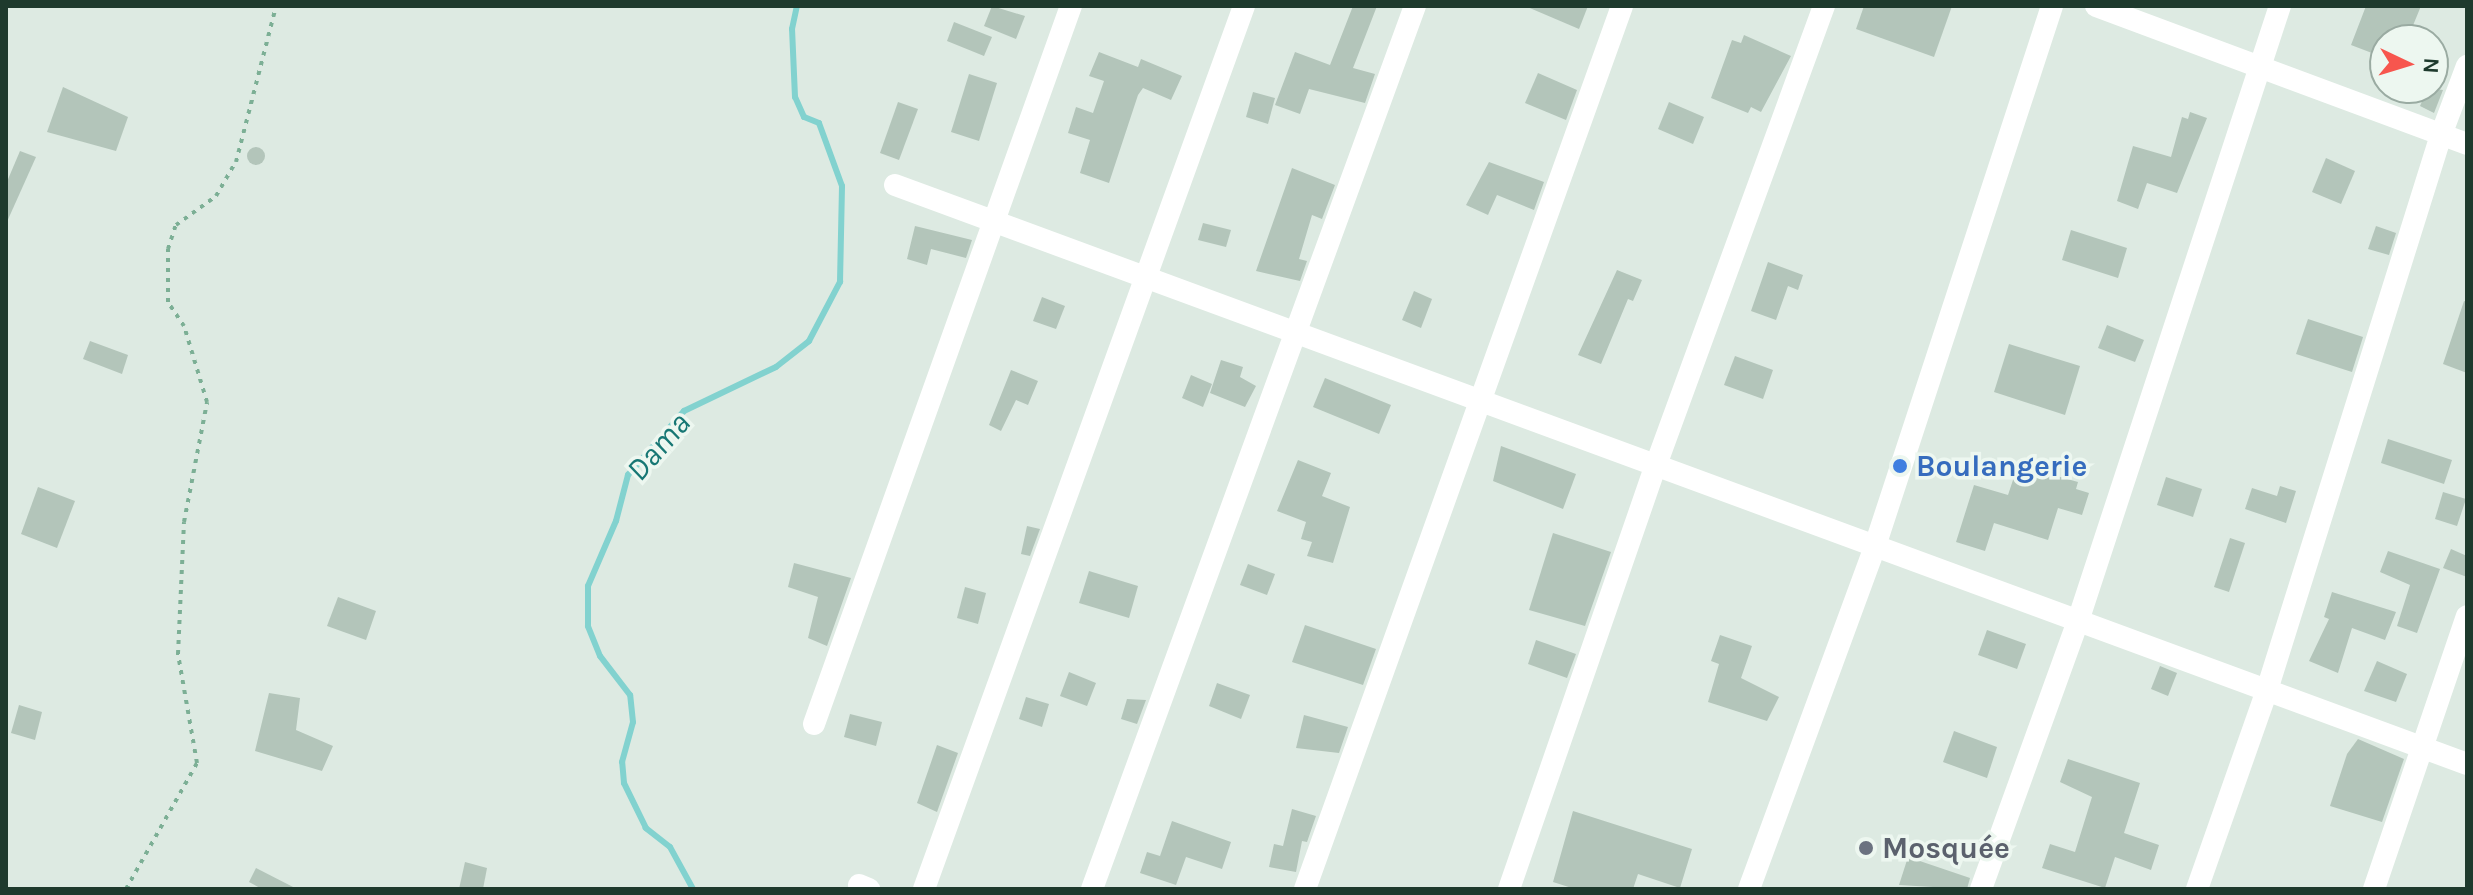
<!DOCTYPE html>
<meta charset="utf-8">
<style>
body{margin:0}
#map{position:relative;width:2473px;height:895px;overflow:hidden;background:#ddeae2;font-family:Karla,sans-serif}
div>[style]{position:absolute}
.stream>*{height:6px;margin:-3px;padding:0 3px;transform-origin:3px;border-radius:3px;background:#82d2cf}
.building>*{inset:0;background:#b3c5ba}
.round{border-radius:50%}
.path>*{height:4px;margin-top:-2px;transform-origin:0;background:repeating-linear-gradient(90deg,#7caf95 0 4px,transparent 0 10px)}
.minor>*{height:22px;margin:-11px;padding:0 11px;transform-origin:11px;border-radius:11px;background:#fff}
.dots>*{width:22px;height:22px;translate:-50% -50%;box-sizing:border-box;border:4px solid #edf7f0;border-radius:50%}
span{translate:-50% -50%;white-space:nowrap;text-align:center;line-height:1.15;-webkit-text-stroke:7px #edf7f0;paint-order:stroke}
.shop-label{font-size:30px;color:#366cbe;font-weight:700}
.left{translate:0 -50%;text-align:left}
.worship-label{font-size:30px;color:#5b616d;font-weight:700}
.water-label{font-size:32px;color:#177774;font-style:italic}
.frame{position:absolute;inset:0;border:8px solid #1e3a2d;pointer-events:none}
.north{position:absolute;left:2369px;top:24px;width:80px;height:80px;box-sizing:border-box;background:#edf7f0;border:2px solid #9aaba2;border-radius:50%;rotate:94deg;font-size:22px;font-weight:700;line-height:32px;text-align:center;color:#1e3a2d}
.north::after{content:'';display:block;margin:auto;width:28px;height:36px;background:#f7564e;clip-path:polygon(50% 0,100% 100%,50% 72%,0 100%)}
</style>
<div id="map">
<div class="stream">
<i style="left:693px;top:889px;width:48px;rotate:-118.7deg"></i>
<i style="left:670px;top:847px;width:31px;rotate:-142deg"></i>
<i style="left:646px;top:828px;width:50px;rotate:-116.1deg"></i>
<i style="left:624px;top:783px;width:21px;rotate:-95deg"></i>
<i style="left:622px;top:762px;width:41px;rotate:-74.6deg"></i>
<i style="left:633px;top:722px;width:27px;rotate:-96deg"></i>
<i style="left:630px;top:695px;width:49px;rotate:-127.6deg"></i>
<i style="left:600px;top:656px;width:32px;rotate:-112deg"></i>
<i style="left:588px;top:626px;width:40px;rotate:-90deg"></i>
<i style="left:588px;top:586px;width:71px;rotate:-66.7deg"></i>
<i style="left:616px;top:521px;width:48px;rotate:-75.4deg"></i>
<i style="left:628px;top:475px;width:85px;rotate:-48.8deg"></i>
<i style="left:684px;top:411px;width:102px;rotate:-25.6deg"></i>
<i style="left:776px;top:367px;width:42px;rotate:-38.2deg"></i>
<i style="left:809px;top:341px;width:67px;rotate:-62.3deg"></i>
<i style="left:840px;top:282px;width:96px;rotate:-88.8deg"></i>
<i style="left:842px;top:186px;width:67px;rotate:-110.1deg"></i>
<i style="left:819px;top:123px;width:16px;rotate:-158deg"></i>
<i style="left:804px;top:117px;width:22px;rotate:-114deg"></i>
<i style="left:795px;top:97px;width:68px;rotate:-92.5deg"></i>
<i style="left:792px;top:29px;width:24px;rotate:-78deg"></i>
</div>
<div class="building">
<i style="clip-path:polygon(992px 6px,1025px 16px,1016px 39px,984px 26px)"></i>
<i style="clip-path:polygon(1353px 6px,1377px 6px,1353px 68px,1375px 74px,1365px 103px,1309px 89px,1300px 114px,1275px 105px,1295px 52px,1330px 65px)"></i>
<i style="clip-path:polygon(1525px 6px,1588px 6px,1579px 29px)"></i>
<i style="clip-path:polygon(1864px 6px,1952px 6px,1934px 57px,1856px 29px)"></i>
<i style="clip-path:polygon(2366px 6px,2421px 6px,2407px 40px,2385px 40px,2385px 58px,2351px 45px)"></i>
<i style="clip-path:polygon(954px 22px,992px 37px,984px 56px,947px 41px)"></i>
<i style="clip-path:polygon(1744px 35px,1791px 56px,1761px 112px,1751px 107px,1748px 113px,1711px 98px,1732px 40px,1741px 43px)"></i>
<i style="clip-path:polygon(1099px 52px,1138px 67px,1141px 59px,1182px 76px,1171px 100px,1143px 88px,1138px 95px,1109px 183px,1080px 173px,1090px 140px,1068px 133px,1076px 107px,1093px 113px,1104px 81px,1089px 76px)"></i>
<i style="clip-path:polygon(1538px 73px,1577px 90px,1566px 120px,1525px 103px)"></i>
<i style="clip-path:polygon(969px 74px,997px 83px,979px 141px,951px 132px)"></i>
<i style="clip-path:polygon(63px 87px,128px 117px,116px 151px,47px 132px)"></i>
<i style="clip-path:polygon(2428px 88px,2443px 90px,2434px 113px,2420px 106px)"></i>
<i style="clip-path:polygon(1253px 92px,1275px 98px,1268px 124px,1246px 117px)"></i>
<i style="clip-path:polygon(898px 102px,918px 109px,899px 160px,880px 153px)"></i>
<i style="clip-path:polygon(1669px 102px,1704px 117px,1693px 144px,1658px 129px)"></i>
<i style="clip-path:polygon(2190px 112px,2207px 118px,2177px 193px,2147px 183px,2138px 209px,2117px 201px,2133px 146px,2171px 157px,2182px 117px,2188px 119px)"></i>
<i class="round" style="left:247px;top:147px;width:18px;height:18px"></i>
<i style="clip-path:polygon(20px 151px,36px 157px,6px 224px,6px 184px)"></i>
<i style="clip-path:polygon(2326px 158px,2355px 171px,2341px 204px,2312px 192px)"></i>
<i style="clip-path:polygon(1489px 162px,1544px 182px,1534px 210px,1497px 195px,1488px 215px,1466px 205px)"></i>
<i style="clip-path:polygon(1292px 168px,1335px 185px,1322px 219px,1312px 215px,1299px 259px,1307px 261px,1300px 281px,1256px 271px)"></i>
<i style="clip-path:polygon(1203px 223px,1231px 230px,1226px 247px,1198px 240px)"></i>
<i style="clip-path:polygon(915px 226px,972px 240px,966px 258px,931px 249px,927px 265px,907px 259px)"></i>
<i style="clip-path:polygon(2376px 226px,2396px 233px,2389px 255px,2368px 249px)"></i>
<i style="clip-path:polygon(2071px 230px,2127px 248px,2118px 278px,2062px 260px)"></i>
<i style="clip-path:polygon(1768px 262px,1803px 275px,1798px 290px,1788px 286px,1776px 320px,1751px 311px)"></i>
<i style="clip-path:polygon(1617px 270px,1642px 280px,1633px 301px,1628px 299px,1601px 364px,1578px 355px)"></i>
<i style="clip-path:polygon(1414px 291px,1432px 299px,1421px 328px,1402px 320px)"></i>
<i style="clip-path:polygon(1042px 297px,1065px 306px,1056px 329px,1033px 321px)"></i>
<i style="clip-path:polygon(2464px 301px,2467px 302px,2467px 373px,2443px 364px)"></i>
<i style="clip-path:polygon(2308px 319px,2363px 337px,2352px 372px,2296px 354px)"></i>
<i style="clip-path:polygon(2107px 325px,2144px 340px,2135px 362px,2098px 348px)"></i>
<i style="clip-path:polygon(90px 341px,128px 355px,122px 374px,83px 359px)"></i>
<i style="clip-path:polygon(2009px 344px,2080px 366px,2065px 415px,1994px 392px)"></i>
<i style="clip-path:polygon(1735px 356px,1773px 370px,1763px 399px,1724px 385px)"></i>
<i style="clip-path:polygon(1221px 360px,1243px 367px,1240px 377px,1256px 386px,1245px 407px,1210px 393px)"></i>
<i style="clip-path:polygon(1011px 370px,1038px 381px,1028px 405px,1016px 400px,1001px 431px,989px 425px)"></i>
<i style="clip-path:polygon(1191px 375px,1212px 384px,1203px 407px,1182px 398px)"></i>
<i style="clip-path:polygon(1325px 378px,1391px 405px,1379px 434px,1313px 407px)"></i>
<i style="clip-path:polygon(2388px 439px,2452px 460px,2444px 484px,2381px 463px)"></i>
<i style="clip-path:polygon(1501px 446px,1576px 474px,1563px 509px,1493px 481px)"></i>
<i style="clip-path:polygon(1298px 460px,1331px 473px,1322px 496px,1350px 507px,1333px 563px,1307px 556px,1312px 542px,1301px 539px,1306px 522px,1277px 511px)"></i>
<i style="clip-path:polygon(2018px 465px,2078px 482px,2076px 489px,2089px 493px,2082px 515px,2058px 508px,2048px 540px,1994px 523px,1985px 551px,1956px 542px,1974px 485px,2008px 495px)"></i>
<i style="clip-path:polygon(2166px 477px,2202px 489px,2193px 517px,2157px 505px)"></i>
<i style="clip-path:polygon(2280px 486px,2296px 491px,2286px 523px,2245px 509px,2252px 488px,2277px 496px)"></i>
<i style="clip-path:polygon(38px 487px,75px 501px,57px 548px,21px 534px)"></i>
<i style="clip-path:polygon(2443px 492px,2466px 499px,2457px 526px,2435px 519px)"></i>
<i style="clip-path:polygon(1027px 526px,1040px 529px,1030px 556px,1021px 554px)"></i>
<i style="clip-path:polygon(1553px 533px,1611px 552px,1585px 626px,1529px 610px)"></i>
<i style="clip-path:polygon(2230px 538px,2245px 543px,2229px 592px,2214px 587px)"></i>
<i style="clip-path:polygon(2451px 549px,2467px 556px,2467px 577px,2443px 568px)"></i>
<i style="clip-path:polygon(2388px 551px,2440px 569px,2417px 633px,2397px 626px,2410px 585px,2380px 572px)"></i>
<i style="clip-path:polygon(794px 563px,851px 578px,827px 646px,808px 638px,818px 597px,788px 587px)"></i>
<i style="clip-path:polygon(1248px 564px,1275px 574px,1267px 595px,1240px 585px)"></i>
<i style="clip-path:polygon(1089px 571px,1138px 586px,1129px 618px,1079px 603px)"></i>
<i style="clip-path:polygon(965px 587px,986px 593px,978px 624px,957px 618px)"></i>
<i style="clip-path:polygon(2332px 592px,2396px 612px,2385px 640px,2352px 628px,2338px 673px,2309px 661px,2329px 619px,2324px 617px)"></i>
<i style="clip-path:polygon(338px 597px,376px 611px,366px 640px,327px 626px)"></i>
<i style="clip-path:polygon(1305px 625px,1376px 649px,1363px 685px,1292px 662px)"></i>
<i style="clip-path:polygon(1987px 630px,2026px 644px,2017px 669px,1978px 655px)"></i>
<i style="clip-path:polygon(1720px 635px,1752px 646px,1741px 678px,1779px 697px,1767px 721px,1708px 702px,1719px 664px,1711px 661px)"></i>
<i style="clip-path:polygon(1536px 640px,1576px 654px,1567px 678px,1528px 664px)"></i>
<i style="clip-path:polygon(2377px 661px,2407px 674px,2396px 702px,2364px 691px)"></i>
<i style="clip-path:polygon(2160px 666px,2177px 673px,2168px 696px,2151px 689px)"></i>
<i style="clip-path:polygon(1069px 672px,1096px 683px,1087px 706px,1060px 696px)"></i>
<i style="clip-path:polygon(1217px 683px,1250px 695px,1241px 719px,1209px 706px)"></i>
<i style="clip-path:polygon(269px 693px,300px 698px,296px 730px,333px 746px,322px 771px,255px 751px)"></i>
<i style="clip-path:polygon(1026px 697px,1049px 704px,1042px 727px,1019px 719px)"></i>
<i style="clip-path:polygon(1127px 699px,1146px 700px,1137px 724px,1121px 719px)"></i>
<i style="clip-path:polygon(19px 705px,42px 712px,35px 740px,11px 733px)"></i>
<i style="clip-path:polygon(850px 714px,882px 722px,876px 746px,844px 737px)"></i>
<i style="clip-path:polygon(1304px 715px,1348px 727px,1339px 753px,1296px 748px)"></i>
<i style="clip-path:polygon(1954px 731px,1997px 747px,1987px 778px,1943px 762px)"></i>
<i style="clip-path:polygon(2358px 739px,2404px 759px,2382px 822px,2330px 806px,2347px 754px)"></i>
<i style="clip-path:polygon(937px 745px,958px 753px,937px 812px,917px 803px)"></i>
<i style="clip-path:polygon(2068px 759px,2140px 783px,2124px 833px,2159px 845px,2151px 870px,2115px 857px,2105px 888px,2042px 868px,2050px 844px,2075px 852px,2092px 797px,2060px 782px)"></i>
<i style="clip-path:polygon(1292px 809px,1316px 816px,1307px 842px,1302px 841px,1296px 872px,1269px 867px,1274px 844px,1283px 846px)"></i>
<i style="clip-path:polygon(1573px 811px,1692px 849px,1680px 888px,1638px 874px,1633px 889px,1575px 889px,1553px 882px)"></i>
<i style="clip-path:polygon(1172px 821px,1231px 842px,1222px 869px,1186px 857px,1176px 885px,1140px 873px,1147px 852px,1160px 856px)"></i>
<i style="clip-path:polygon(1908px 857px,1970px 878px,1967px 889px,1899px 885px)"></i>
<i style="clip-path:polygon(465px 862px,487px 868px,483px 889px,459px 889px)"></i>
<i style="clip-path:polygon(256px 868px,297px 889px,262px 889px,249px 882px)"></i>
</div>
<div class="path">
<i style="left:126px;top:889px;width:145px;rotate:-60.6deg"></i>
<i style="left:197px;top:763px;width:111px;rotate:-99.9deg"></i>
<i style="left:178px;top:654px;width:132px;rotate:-87.4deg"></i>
<i style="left:184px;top:522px;width:122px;rotate:-79.1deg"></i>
<i style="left:207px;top:402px;width:79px;rotate:-106.8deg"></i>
<i style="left:184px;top:326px;width:29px;rotate:-124deg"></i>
<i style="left:168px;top:302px;width:53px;rotate:-90deg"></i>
<i style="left:168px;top:249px;width:25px;rotate:-72deg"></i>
<i style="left:176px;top:225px;width:49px;rotate:-35.9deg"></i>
<i style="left:216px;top:196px;width:39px;rotate:-60deg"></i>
<i style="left:236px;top:162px;width:161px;rotate:-75.6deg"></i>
</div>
<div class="minor">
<i style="left:2096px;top:6px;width:396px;rotate:20.4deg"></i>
<i style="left:895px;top:185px;width:1675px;rotate:20.22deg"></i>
<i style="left:814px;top:724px;width:763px;rotate:-70.31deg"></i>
<i style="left:859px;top:885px;width:11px;rotate:22deg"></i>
<i style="left:924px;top:889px;width:939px;rotate:-70.08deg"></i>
<i style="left:1092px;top:889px;width:940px;rotate:-69.91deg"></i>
<i style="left:1305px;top:889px;width:938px;rotate:-70.25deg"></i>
<i style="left:1509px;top:889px;width:449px;rotate:-70.9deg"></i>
<i style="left:1656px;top:465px;width:489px;rotate:-69.9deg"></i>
<i style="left:1749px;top:889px;width:365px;rotate:-69.8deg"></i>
<i style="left:1875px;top:546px;width:568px;rotate:-71.85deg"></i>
<i style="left:1981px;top:889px;width:285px;rotate:-70.1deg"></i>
<i style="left:2078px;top:621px;width:647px;rotate:-71.82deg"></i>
<i style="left:2197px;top:889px;width:211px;rotate:-70.6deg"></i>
<i style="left:2267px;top:690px;width:582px;rotate:-72.59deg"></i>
<i style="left:2441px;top:135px;width:74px;rotate:-69.4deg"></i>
<i style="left:2374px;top:889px;width:288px;rotate:-71.2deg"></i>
</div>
<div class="dots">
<i style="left:1900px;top:466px;background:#3f7fe0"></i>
<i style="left:1866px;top:848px;background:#6b7280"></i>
</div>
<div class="shop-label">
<span class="left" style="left:1916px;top:466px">Boulangerie</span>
</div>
<div class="worship-label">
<span class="left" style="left:1882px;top:848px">Mosquée</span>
</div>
<div class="water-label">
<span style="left:659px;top:447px;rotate:-49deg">Dama</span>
</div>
<div class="frame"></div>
<div class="north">N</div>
</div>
